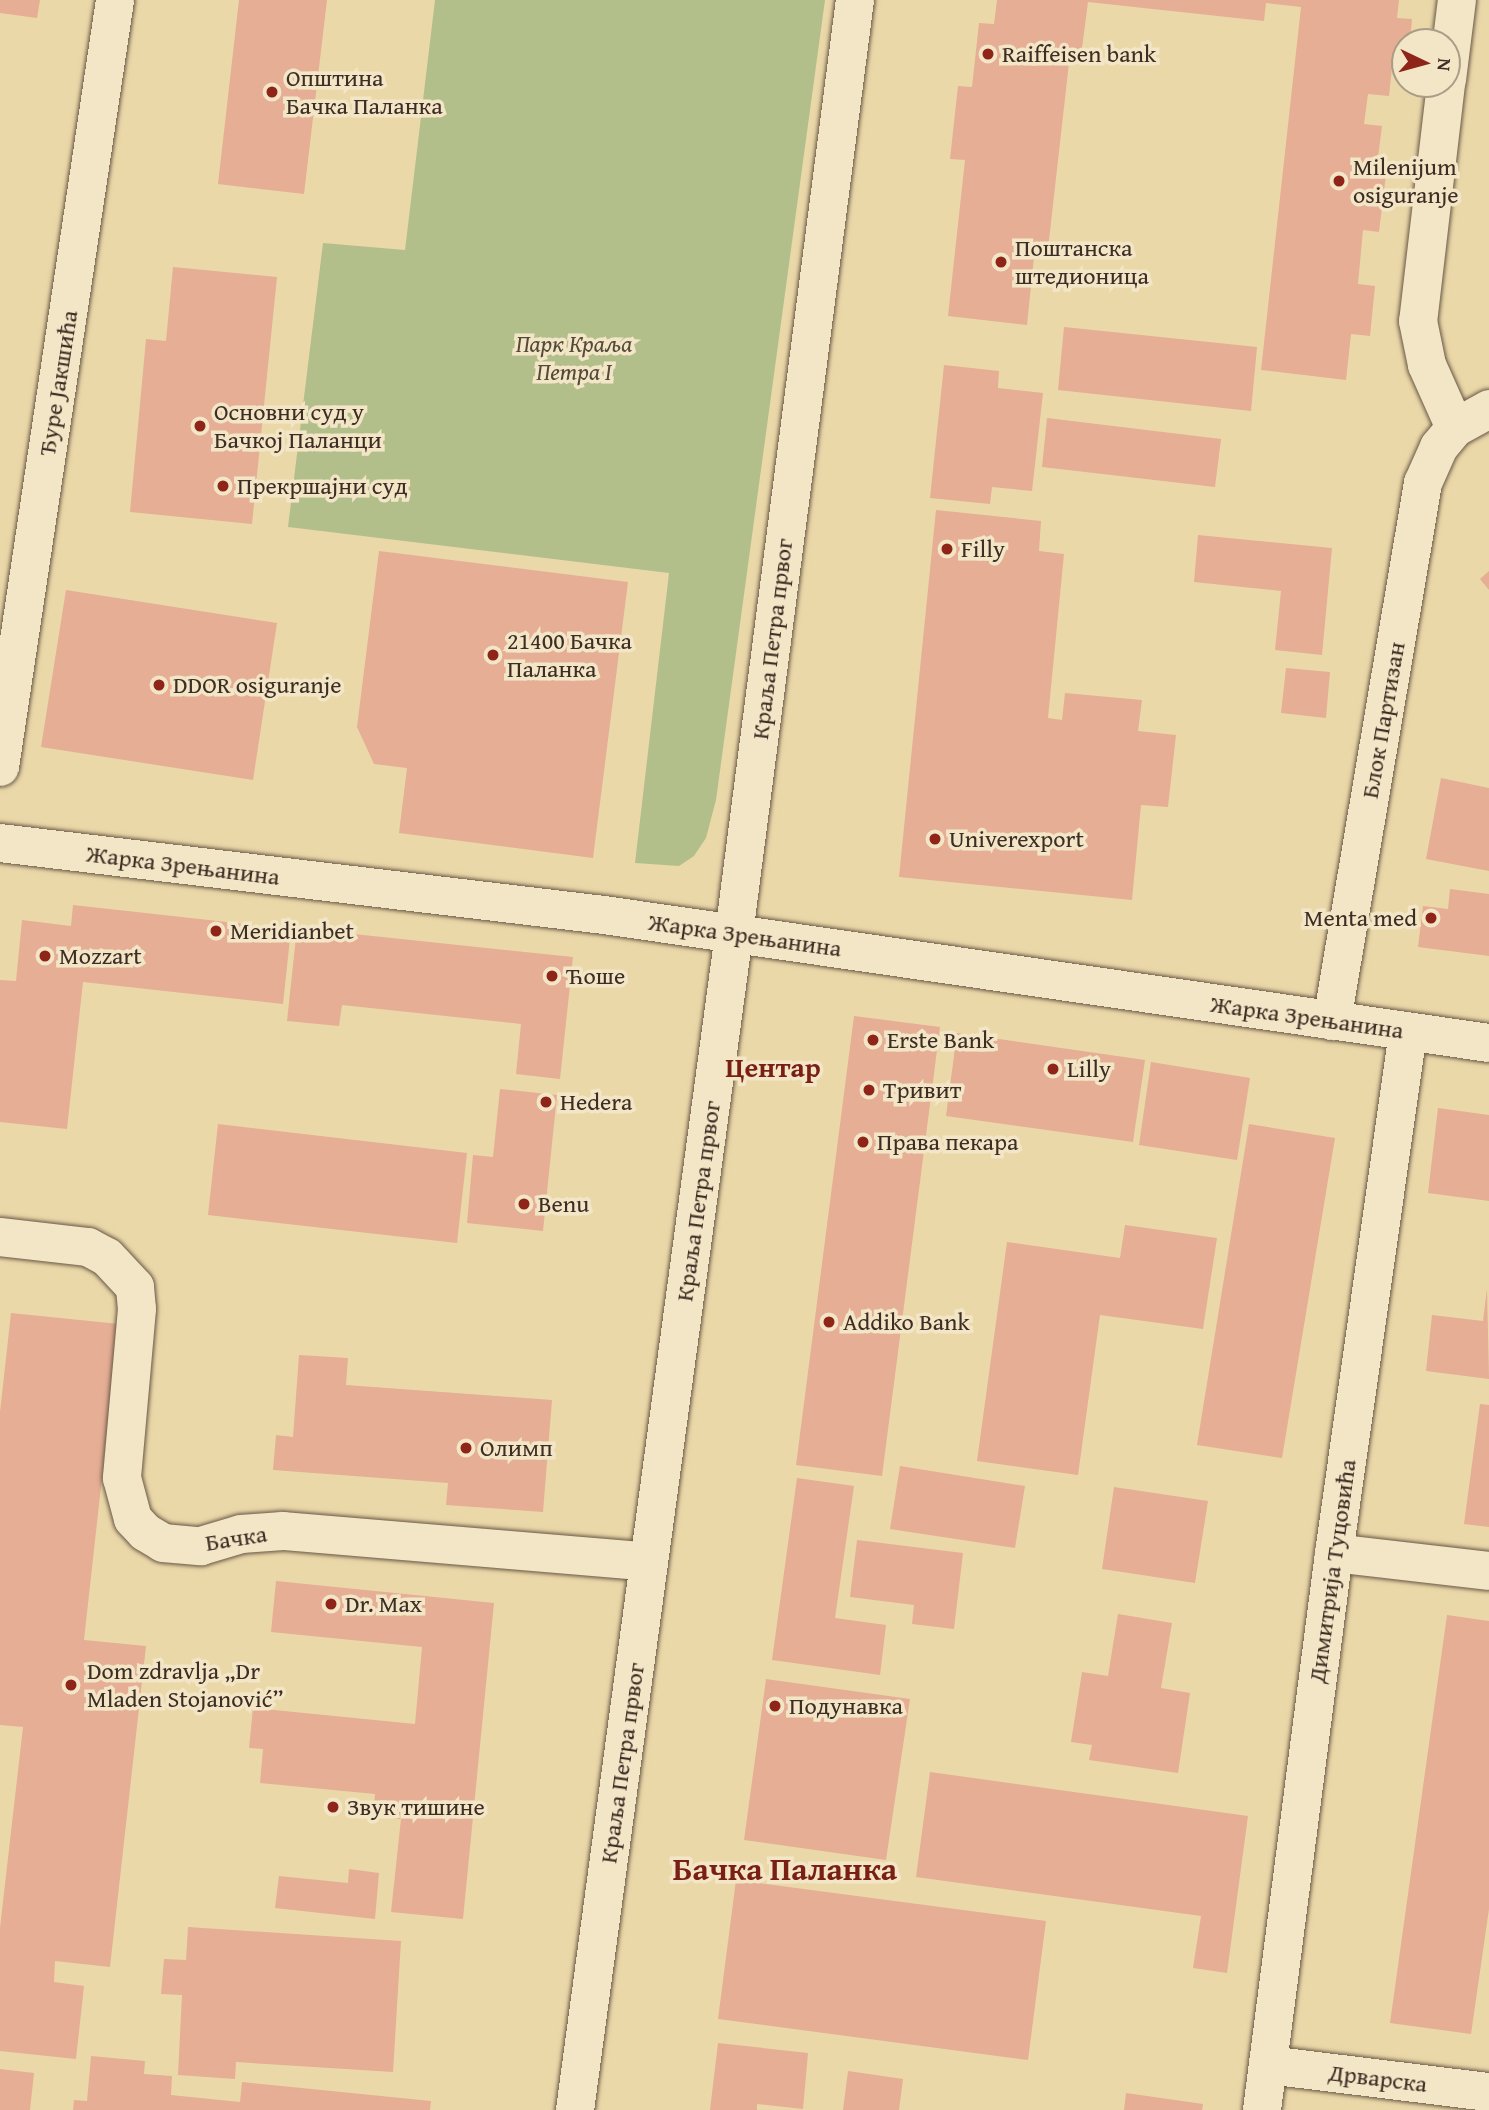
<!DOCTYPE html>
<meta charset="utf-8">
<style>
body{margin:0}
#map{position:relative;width:1489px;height:2110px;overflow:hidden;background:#ebd8a9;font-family:"Gentium Book Plus",serif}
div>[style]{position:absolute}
.green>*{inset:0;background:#b3bf8b}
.building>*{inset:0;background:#e5ae95}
.roads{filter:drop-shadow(0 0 2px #695845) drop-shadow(0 0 2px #695845)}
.minor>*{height:38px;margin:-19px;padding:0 19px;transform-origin:19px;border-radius:19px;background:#f2e6c7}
.dots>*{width:19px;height:19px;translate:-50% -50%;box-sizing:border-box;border:4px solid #f2e6c7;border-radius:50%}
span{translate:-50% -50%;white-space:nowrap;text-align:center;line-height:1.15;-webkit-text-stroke:7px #f2e6c7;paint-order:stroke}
.poi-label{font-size:24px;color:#3e2d24}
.left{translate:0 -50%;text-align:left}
.right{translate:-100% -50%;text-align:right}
.park-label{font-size:24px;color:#554a39;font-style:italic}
.street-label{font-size:24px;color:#3e2d24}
.quarter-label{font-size:28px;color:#7a1f14;font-weight:700}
.district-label{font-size:32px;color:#7a1f14;font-weight:700}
.north{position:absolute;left:1391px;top:28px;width:70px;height:70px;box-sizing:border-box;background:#f2e6c7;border:2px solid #aa9c86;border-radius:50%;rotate:95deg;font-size:19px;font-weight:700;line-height:28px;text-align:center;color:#3e2d24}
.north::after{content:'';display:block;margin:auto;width:24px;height:32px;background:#8f2418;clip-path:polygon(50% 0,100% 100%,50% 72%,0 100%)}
</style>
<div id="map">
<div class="green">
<i style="clip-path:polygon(435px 0,825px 0,716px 800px,706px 838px,694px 856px,679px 866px,635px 863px,669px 573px,288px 527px,323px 243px,405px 250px)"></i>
</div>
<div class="building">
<i style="clip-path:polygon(0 0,40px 0,37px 18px,0 13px)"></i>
<i style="clip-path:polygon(239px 0,327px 0,304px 194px,218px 184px)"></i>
<i style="clip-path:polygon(997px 0,1399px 0,1397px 18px,1412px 19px,1410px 42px,1405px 42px,1405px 69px,1392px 68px,1389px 96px,1368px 94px,1364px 124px,1382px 126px,1376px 173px,1386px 174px,1379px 232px,1363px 230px,1358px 284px,1375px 286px,1370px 336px,1351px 334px,1346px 380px,1261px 370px,1301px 7px,1266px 3px,1264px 21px,1088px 2px,1081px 56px,1070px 54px,1048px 249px,1035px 247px,1027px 325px,948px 316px,965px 160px,950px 159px,958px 86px,972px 87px,979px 23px,994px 24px)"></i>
<i style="clip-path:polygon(173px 267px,277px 277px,252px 524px,130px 512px,146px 339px,166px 341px)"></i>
<i style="clip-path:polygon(1064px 327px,1257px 347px,1251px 411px,1058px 390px)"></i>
<i style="clip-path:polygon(944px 365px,999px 371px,998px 388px,1043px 393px,1032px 491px,992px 487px,990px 504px,930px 498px)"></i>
<i style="clip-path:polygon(1047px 418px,1221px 439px,1215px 487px,1042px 467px)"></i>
<i style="clip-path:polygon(936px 510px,1041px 521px,1039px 551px,1064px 554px,1048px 718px,1062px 720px,1065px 693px,1142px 700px,1138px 731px,1176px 735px,1168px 807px,1141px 805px,1132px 900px,899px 877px)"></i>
<i style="clip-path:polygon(1198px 535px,1332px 548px,1322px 655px,1275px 650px,1281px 591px,1194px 582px)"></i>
<i style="clip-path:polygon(379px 551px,628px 582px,593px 858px,399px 833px,407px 768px,374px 764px,357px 727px)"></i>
<i style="clip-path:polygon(1489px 571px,1489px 590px,1480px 579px)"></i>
<i style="clip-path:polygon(66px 590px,277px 623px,253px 780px,41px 747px)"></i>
<i style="clip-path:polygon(1286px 668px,1330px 672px,1326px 718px,1281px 713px)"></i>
<i style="clip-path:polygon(1441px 778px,1489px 788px,1489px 871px,1426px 859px)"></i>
<i style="clip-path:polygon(1450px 889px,1489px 894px,1489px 956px,1418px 947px,1423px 906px,1448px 909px)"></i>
<i style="clip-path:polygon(73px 905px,291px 929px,283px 1004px,83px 982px,67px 1129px,0 1122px,0 980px,16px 981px,22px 920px,71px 926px)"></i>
<i style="clip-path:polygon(297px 928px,573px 957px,560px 1079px,516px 1074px,521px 1024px,342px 1005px,339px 1026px,287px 1021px)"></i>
<i style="clip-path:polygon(854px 1016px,940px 1027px,882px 1476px,796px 1465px)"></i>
<i style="clip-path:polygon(957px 1033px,1145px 1060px,1133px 1142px,946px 1116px)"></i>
<i style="clip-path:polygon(1151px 1062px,1250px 1078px,1237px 1160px,1139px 1145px)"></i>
<i style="clip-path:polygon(500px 1089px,557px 1095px,543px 1231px,467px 1223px,473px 1155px,493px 1157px)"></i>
<i style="clip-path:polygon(1438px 1108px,1489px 1115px,1489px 1201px,1428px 1193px)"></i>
<i style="clip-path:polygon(218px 1124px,467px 1153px,457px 1243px,208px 1215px)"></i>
<i style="clip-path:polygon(1249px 1124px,1335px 1138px,1282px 1458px,1197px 1445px)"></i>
<i style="clip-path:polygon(1125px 1225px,1217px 1238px,1203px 1329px,1100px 1315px,1078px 1475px,977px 1461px,1007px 1242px,1120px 1258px)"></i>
<i style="clip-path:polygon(1487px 1288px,1489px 1379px,1426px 1371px,1432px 1315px,1483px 1321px)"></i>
<i style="clip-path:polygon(11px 1313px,119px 1324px,84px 1640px,146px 1646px,110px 1967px,55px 1961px,54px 1982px,84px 1986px,76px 2059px,0 2051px,0 1928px,23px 1727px,0 1725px,0 1412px)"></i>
<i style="clip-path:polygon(299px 1355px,348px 1358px,346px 1385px,552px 1400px,543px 1512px,446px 1505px,448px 1483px,273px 1470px,276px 1435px,293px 1437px)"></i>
<i style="clip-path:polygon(1480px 1404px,1489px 1405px,1489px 1527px,1464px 1524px)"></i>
<i style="clip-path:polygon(900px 1466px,1025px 1486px,1015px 1548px,890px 1529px)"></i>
<i style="clip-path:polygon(797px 1478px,854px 1486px,835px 1618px,886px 1625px,880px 1675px,772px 1660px)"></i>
<i style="clip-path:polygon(1114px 1487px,1208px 1501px,1195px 1583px,1102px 1569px)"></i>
<i style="clip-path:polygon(857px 1540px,963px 1553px,954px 1629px,912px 1624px,914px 1605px,850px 1597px)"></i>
<i style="clip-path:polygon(276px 1581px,494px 1603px,463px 1919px,391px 1912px,401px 1819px,373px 1816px,375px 1794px,260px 1783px,263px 1749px,249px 1748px,253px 1708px,415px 1724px,422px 1647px,271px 1632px)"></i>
<i style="clip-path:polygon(1118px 1614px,1172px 1623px,1161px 1688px,1190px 1693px,1178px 1773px,1089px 1760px,1092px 1745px,1071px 1742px,1082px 1672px,1108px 1676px)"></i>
<i style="clip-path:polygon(1447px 1615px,1489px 1621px,1489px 1909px,1471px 2034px,1390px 2023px)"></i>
<i style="clip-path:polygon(766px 1679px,910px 1699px,886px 1860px,744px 1840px)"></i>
<i style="clip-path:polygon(930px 1772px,1248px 1816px,1227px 1973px,1193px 1968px,1201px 1916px,916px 1877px)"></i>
<i style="clip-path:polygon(349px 1869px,379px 1873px,375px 1919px,275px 1908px,279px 1876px,348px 1883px)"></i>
<i style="clip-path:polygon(736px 1880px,1046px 1921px,1028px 2060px,718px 2019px)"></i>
<i style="clip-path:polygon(188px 1927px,401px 1941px,393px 2072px,236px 2062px,235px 2079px,178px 2075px,182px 1995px,161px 1994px,164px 1959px,186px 1960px)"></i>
<i style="clip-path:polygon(718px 2043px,808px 2053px,803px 2109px,757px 2104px,757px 2110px,710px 2110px)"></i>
<i style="clip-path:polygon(91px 2056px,145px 2061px,144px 2074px,172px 2076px,171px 2095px,240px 2102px,242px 2082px,431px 2101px,430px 2110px,73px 2110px,74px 2100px,87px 2101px)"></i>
<i style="clip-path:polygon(0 2069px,34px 2073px,30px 2110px,0 2110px)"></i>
<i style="clip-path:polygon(848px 2071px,903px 2079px,899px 2110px,843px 2110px)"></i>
<i style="clip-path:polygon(1126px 2093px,1203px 2104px,1202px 2110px,1124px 2110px)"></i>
</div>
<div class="roads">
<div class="minor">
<i style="left:1447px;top:80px;width:81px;rotate:-82.9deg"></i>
<i style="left:1446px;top:84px;width:239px;rotate:96.7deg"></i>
<i style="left:1418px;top:321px;width:45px;rotate:78.4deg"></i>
<i style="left:1427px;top:365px;width:69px;rotate:66deg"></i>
<i style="left:0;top:767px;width:776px;rotate:-81.47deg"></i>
<i style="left:0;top:843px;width:608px;rotate:6.8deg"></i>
<i style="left:604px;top:915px;width:894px;rotate:8.23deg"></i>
<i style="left:1332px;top:1021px;width:546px;rotate:-80.4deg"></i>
<i style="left:1423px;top:483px;width:39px;rotate:-66deg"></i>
<i style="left:1439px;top:447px;width:25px;rotate:-50deg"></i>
<i style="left:1455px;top:428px;width:39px;rotate:-29deg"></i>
<i style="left:0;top:1237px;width:89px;rotate:6.5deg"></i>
<i style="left:88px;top:1247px;width:21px;rotate:28deg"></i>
<i style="left:107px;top:1257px;width:41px;rotate:47deg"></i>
<i style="left:135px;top:1287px;width:22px;rotate:85deg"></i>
<i style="left:137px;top:1309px;width:170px;rotate:95.1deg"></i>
<i style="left:122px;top:1478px;width:42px;rotate:75deg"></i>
<i style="left:133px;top:1519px;width:18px;rotate:47deg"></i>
<i style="left:145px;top:1532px;width:21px;rotate:31deg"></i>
<i style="left:163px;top:1543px;width:38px;rotate:5deg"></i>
<i style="left:201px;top:1546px;width:42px;rotate:-16.7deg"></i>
<i style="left:241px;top:1534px;width:42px;rotate:-4.1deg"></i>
<i style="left:283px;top:1531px;width:367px;rotate:4.8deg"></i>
<i style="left:1334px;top:1553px;width:156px;rotate:6.6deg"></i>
<i style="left:1268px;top:2065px;width:223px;rotate:7deg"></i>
<i style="left:575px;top:2110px;width:1187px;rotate:-82.3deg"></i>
<i style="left:734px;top:934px;width:942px;rotate:-82.62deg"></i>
<i style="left:1262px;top:2110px;width:562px;rotate:-82.63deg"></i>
<i style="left:1334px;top:1553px;width:526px;rotate:-81.92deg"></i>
</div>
</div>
<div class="dots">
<i style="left:988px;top:54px;background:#8f2418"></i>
<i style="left:272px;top:92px;background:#8f2418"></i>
<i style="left:1339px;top:181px;background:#8f2418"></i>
<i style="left:1001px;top:262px;background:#8f2418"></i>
<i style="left:200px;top:426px;background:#8f2418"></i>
<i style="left:223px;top:486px;background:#8f2418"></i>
<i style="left:947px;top:549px;background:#8f2418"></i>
<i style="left:493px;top:655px;background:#8f2418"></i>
<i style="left:159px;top:685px;background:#8f2418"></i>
<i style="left:935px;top:839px;background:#8f2418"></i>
<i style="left:1431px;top:918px;background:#8f2418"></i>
<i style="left:216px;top:931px;background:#8f2418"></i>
<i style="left:45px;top:956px;background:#8f2418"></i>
<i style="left:552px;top:976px;background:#8f2418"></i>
<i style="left:873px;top:1040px;background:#8f2418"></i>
<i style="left:1053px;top:1069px;background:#8f2418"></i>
<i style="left:869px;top:1090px;background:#8f2418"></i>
<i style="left:546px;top:1102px;background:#8f2418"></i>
<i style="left:863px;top:1142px;background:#8f2418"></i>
<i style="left:524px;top:1204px;background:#8f2418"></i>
<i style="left:829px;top:1322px;background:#8f2418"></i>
<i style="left:466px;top:1448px;background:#8f2418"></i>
<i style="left:331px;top:1604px;background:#8f2418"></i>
<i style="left:71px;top:1685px;background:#8f2418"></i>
<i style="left:775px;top:1706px;background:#8f2418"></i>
<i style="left:333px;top:1807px;background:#8f2418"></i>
</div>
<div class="poi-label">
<span class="left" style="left:1002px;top:54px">Raiffeisen bank</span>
<span class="left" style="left:286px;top:92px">Општина<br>Бачка Паланка</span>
<span class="left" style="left:1353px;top:181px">Milenijum<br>osiguranje</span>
<span class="left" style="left:1015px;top:262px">Поштанска<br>штедионица</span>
<span class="left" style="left:214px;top:426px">Основни суд у<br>Бачкој Паланци</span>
<span class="left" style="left:237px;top:486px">Прекршајни суд</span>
<span class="left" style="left:961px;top:549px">Filly</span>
<span class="left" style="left:507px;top:655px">21400 Бачка<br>Паланка</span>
<span class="left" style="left:173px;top:685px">DDOR osiguranje</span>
<span class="left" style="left:949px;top:839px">Univerexport</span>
<span class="right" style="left:1417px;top:918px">Menta med</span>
<span class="left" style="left:230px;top:931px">Meridianbet</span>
<span class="left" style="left:59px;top:956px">Mozzart</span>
<span class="left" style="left:566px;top:976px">Ћоше</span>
<span class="left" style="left:887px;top:1040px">Erste Bank</span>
<span class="left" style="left:1067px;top:1069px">Lilly</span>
<span class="left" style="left:883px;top:1090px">Тривит</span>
<span class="left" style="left:560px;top:1102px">Hedera</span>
<span class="left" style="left:877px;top:1142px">Права пекара</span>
<span class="left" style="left:538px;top:1204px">Benu</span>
<span class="left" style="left:843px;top:1322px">Addiko Bank</span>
<span class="left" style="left:480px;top:1448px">Олимп</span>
<span class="left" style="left:345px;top:1604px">Dr. Max</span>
<span class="left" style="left:87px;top:1685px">Dom zdravlja „Dr<br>Mladen Stojanović”</span>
<span class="left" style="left:789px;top:1706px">Подунавка</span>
<span class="left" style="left:347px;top:1807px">Звук тишине</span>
</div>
<div class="park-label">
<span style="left:574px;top:358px">Парк Краља<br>Петра I</span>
</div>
<div class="street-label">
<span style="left:58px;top:383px;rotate:-81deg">Ђуре Јакшића</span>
<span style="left:772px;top:639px;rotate:-83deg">Краља Петра првог</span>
<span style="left:1383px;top:720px;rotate:-80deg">Блок Партизан</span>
<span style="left:183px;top:865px;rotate:7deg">Жарка Зрењанина</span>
<span style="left:745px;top:935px;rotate:8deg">Жарка Зрењанина</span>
<span style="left:1307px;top:1017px;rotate:8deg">Жарка Зрењанина</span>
<span style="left:698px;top:1201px;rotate:-82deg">Краља Петра првог</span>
<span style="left:236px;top:1538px;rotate:-9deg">Бачка</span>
<span style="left:1332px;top:1571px;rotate:-82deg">Димитрија Туцовића</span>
<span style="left:622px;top:1763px;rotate:-82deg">Краља Петра првог</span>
<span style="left:1378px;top:2078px;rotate:7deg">Дрварска</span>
</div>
<div class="quarter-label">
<span style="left:773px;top:1067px">Центар</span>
</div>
<div class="district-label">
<span style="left:785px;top:1869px">Бачка Паланка</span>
</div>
<div class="north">N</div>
</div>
